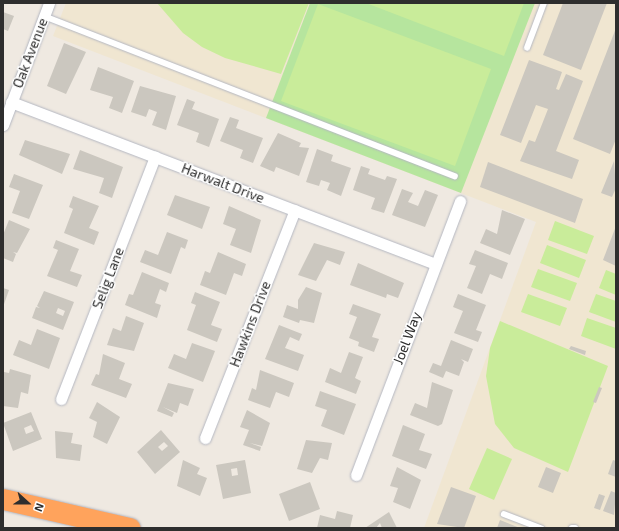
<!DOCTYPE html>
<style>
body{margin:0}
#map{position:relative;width:619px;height:531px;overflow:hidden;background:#efe9e1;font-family:"Exo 2",sans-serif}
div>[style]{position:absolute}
.education>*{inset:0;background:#f0e6d1}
.green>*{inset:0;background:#b6e59e}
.pitch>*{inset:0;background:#c9ec9a}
.building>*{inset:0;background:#cbc7bf}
.roads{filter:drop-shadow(0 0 1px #b4b7c1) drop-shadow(0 0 1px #b4b7c1)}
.lane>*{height:5.5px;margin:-2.75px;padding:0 2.75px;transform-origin:2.75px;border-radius:2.75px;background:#fff}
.street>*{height:11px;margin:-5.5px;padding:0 5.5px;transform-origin:5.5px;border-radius:5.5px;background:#fff}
.highway>*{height:21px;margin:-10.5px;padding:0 10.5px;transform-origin:10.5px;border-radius:10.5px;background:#ffa35c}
span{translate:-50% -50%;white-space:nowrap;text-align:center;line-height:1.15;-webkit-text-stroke:3px #fff;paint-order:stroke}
.street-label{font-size:14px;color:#2e2e2e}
.frame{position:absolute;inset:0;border:4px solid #2e2e2e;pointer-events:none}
.north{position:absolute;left:8px;top:483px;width:40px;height:40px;-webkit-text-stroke:3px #fff;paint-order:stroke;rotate:111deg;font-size:11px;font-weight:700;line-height:16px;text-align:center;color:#2e2e2e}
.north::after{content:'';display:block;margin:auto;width:14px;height:18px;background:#2e2e2e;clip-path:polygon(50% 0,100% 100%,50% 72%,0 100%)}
</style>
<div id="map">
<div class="education">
<i style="clip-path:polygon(66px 3px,616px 3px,616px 528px,424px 528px,536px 222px,53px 36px)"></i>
</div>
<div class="green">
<i style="clip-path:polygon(310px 3px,535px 3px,461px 193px,266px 118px)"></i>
</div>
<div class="pitch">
<i style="clip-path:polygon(157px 3px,309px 3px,281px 74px,225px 58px,202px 47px,183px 33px)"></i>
<i style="clip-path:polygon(366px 3px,524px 3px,504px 56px)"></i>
<i style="clip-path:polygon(318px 4px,491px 69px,455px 166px,281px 101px)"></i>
<i style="clip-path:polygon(555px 221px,594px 236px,587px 254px,548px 240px)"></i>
<i style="clip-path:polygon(547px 245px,586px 260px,579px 278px,540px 263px)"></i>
<i style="clip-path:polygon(538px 269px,577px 283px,570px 301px,531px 287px)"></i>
<i style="clip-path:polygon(606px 270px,616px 274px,616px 295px,599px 288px)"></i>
<i style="clip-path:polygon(528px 294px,567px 308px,560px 326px,521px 312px)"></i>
<i style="clip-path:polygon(596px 294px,616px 301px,616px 322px,589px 312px)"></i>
<i style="clip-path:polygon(587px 318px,616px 328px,616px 349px,581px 336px)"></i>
<i style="clip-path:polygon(500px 321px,608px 366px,568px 472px,514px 448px,495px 424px,486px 376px,490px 348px)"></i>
<i style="clip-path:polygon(487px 448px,512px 459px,494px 500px,469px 489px)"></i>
</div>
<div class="building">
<i style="clip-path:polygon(563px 3px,607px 3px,581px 70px,543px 55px)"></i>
<i style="clip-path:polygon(3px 12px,14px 16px,8px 31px,3px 29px)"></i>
<i style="clip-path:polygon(616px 28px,616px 139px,610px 154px,573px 139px)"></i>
<i style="clip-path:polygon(64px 43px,86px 52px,66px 94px,47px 86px)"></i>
<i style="clip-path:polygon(529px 60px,562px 72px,556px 89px,559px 90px,566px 74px,583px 81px,556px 151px,579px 160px,572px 179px,520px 161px,529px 140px,535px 142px,548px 109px,536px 105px,521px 143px,500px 135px)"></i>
<i style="clip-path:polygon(98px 67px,134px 81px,122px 113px,109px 108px,113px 97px,90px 90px)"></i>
<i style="clip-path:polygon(140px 86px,176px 96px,166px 130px,152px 125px,157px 112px,149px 109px,146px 117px,131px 112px)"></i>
<i style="clip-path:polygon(187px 99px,195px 102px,192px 109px,219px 119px,209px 147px,196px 142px,199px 133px,177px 125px)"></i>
<i style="clip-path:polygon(230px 117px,239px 120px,236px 128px,263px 138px,253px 163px,240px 158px,243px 150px,220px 141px)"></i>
<i style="clip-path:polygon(278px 133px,301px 143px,299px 147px,309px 148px,299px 176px,276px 167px,274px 172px,260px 166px)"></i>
<i style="clip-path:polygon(25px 140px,70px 154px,62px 174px,19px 155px)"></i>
<i style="clip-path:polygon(317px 149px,333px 155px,331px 161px,351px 168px,341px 196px,327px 190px,330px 183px,321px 180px,319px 186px,306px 182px)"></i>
<i style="clip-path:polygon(80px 150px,123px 167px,112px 198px,99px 193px,104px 178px,73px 169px)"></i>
<i style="clip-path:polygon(614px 161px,616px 188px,612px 197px,601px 193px)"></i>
<i style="clip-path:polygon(488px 162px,583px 199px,575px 223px,480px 187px)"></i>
<i style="clip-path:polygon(361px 166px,370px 169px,368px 174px,385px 180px,387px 176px,397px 179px,384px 213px,371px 209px,375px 198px,353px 190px)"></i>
<i style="clip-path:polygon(14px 174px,43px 185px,29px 219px,12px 213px,20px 191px,9px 187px)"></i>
<i style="clip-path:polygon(402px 189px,413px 193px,408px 202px,418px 206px,425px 190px,438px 195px,425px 227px,392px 215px)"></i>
<i style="clip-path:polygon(175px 195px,210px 207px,202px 229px,167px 215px)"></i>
<i style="clip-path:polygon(73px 196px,99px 206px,89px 228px,99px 232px,94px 245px,64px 233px,73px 209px,69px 207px)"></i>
<i style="clip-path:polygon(229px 206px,261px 220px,251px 253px,230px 245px,236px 229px,223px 224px)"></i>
<i style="clip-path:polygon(502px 210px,525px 219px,510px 255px,480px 243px,486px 229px,497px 234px)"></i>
<i style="clip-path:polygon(9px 220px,30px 229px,17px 253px,13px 252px,16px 254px,13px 262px,3px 258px,3px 235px)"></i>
<i style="clip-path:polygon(616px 226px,616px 266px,603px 260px)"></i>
<i style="clip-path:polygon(167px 232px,188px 240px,185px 249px,181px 247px,171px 274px,140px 262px,145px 250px,158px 255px)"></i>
<i style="clip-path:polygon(56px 240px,79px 249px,70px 271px,82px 275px,77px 287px,47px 276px,58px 250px,53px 248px)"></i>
<i style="clip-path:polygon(314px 243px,345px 252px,340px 265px,327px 260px,316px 281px,298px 275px)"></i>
<i style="clip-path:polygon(475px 250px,508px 263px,502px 279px,490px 274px,482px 294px,467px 288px,476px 266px,469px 264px)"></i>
<i style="clip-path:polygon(218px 252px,246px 264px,242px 276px,234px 273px,226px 295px,200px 285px,205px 271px,210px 273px)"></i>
<i style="clip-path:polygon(358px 263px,404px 283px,398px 298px,387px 294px,386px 298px,350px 285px)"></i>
<i style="clip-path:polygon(142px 272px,169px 283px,166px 292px,160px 289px,155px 303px,161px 305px,157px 318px,125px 305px,129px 294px,133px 295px)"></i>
<i style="clip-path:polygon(306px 287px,322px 293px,314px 323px,300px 320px,299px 323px,283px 317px,287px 305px,298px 309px,298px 300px)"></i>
<i style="clip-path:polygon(3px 288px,9px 290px,3px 307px)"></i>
<i style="clip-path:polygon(evenodd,44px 291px,74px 302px,63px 330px,32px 318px,36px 307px,40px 308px,37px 306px,44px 291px,58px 308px,65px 311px,63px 316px,56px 313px,58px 308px)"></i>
<i style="clip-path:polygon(195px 292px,220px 302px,211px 325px,222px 329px,217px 342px,187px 330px,196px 305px,191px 303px)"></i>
<i style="clip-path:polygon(458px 294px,486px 305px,476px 330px,482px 332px,478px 342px,454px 333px,463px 311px,453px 307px)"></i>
<i style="clip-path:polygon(353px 304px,381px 314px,372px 337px,379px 339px,374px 352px,358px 346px,359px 342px,349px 338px,357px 317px,349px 314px)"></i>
<i style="clip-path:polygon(126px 316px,144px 323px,134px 351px,107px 345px,113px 328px,121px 331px)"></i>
<i style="clip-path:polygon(279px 325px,302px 334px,299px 341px,290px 337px,285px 348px,304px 355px,298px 371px,265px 359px)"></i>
<i style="clip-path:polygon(37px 329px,60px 338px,49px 369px,13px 355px,19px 340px,31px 345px)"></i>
<i style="clip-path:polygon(451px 340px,473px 349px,468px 362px,461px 359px,464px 362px,459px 376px,446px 371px,443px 378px,429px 372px,433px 363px,441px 366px)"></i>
<i style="clip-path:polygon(192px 343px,215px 351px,203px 382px,168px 368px,174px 354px,186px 359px)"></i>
<i style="clip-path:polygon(571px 346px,586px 351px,585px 355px,569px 349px)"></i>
<i style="clip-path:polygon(349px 352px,363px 357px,355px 378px,361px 381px,356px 394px,325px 382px,330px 368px,341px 373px)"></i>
<i style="clip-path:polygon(103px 354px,125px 363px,119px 379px,132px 384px,126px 398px,91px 385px,96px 374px,99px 375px)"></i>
<i style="clip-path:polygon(10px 369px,31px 375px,28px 394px,21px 392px,18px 408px,3px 406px,4px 372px,9px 373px)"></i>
<i style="clip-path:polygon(260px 370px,294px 383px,289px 397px,276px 392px,270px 408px,248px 400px,252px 388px,256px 390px)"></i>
<i style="clip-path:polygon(432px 382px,453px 390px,442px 424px,438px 426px,410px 415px,415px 403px,427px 408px)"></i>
<i style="clip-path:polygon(168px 383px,194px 389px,188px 406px,180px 403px,177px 413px,163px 407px,174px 413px,172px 417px,157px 411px)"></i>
<i style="clip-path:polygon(599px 387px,602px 388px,596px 403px,593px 402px)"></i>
<i style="clip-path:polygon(320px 391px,356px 404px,344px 435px,321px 426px,327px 410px,315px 406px)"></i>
<i style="clip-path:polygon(97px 402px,120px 417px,107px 444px,93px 437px,97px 422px,89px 418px)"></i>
<i style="clip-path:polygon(247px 410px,270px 423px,262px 446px,250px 443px,261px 447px,260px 451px,243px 445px,249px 430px,240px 427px)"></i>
<i style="clip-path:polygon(evenodd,31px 412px,42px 439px,13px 451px,3px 423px,31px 412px,31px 425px,34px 431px,26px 434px,24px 428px,31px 425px)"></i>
<i style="clip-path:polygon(403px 425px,425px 434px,419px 450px,432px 454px,426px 469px,392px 456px)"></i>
<i style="clip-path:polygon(evenodd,161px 430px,180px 452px,155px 474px,137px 452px,161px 430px,164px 442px,168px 446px,162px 451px,158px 447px,164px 442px)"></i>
<i style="clip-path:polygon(55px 431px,73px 433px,71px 443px,82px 445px,80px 461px,56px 458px)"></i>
<i style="clip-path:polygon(306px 440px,332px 443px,328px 460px,320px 458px,312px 473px,297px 469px)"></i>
<i style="clip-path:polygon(183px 460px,200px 468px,197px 474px,207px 478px,200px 496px,177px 486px)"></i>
<i style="clip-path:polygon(evenodd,245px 460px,251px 493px,223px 499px,216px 465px,245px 460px,237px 468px,238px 475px,232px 476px,231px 469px,237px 468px)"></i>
<i style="clip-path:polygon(613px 460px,616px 461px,616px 477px,608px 474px)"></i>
<i style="clip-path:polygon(397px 467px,421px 480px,410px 509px,393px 502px,398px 488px,390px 486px)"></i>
<i style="clip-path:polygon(546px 467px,561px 473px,553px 493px,538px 487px)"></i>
<i style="clip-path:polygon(310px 482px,320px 509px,289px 521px,279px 494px)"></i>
<i style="clip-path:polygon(451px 487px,476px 496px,464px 528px,437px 524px)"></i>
<i style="clip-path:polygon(611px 491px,616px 493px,614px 515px,603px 511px)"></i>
<i style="clip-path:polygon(599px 494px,605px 496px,600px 510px,594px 508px)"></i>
<i style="clip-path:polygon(337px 511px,353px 515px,350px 528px,317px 528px,320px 515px,335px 519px)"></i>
<i style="clip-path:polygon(389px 512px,397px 528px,382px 528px,380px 523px,376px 528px,365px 528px)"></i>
<i style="clip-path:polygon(500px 520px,520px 528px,497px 528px)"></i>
</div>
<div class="roads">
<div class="lane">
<i style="left:44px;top:16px;width:441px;rotate:21.3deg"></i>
<i style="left:527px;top:48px;width:48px;rotate:-69.3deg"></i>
<i style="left:504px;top:514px;width:40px;rotate:21deg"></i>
<i style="left:572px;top:528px;width:3px"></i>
</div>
<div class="street">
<i style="left:11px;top:102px;width:454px;rotate:20.9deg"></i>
<i style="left:3px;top:125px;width:130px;rotate:-69.3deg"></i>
<i style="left:61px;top:399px;width:260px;rotate:-68.8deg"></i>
<i style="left:205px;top:438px;width:245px;rotate:-68.5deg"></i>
<i style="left:356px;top:475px;width:293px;rotate:-69.2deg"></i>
</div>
<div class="highway">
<i style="left:3px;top:499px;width:130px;rotate:12.9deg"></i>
</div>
</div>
<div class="street-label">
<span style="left:30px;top:53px;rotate:-69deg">Oak Avenue</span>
<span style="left:223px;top:183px;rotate:21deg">Harwalt Drive</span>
<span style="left:108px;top:278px;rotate:-69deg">Selig Lane</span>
<span style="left:250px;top:324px;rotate:-69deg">Hawkins Drive</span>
<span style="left:407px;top:338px;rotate:-69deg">Joel Way</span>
</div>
<div class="frame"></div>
<div class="north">N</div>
</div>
